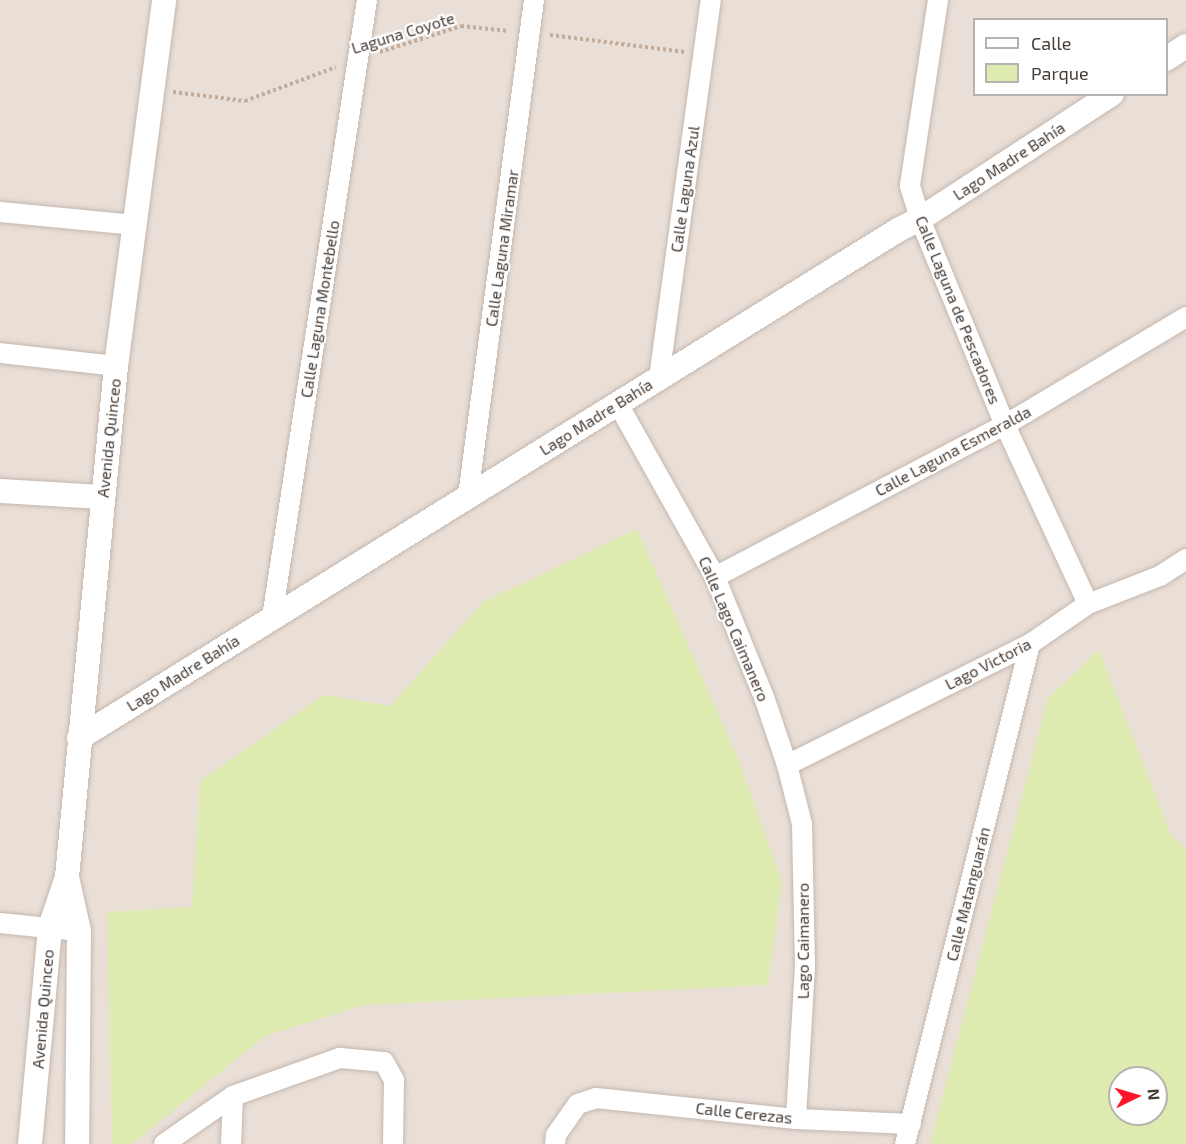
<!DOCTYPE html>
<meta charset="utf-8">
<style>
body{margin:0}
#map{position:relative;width:1186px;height:1144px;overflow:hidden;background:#f5efe9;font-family:"Exo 2",sans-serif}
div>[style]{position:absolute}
.residential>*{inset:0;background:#e9dfd7}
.green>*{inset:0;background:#deebb0}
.path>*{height:4px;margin-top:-2px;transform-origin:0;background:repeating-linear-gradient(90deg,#c4ac9b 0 3px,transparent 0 6px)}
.roads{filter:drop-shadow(0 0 2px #c4b7ae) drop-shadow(0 0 2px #c4b7ae)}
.minor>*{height:20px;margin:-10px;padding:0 10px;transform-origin:10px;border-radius:10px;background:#fff}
.tertiary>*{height:24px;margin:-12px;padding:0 12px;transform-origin:12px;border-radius:12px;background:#fff}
span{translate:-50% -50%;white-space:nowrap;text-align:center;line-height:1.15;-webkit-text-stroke:4.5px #fff;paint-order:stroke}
.street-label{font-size:16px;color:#493e37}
.legend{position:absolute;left:973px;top:18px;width:195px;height:78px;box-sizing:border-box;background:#fff;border:2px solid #b6b2af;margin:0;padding:8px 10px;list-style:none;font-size:18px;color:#493e37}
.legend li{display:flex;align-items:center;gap:12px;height:30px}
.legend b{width:30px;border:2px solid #b6b2af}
.north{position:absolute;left:1108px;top:1066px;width:60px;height:60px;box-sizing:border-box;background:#fff;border:2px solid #b6b2af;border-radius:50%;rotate:85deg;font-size:16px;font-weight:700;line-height:24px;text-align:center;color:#493e37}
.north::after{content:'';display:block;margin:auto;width:21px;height:27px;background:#ff162a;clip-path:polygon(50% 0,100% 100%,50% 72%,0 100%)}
</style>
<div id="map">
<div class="residential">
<i style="clip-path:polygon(evenodd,0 0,1186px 0,1186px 1144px,0 1144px,0 0,974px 20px,1166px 20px,1166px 94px,974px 94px,974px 20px,0 0,1120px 1078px,1156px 1078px,1156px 1114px,1120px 1114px,1120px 1078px)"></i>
</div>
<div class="green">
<i style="clip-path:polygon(637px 529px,739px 761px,782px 882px,768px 985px,364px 1005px,265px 1036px,132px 1144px,112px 1144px,107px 912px,192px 907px,200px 781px,324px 695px,390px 706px,483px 602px)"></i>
<i style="clip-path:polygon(evenodd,1099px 650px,1171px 835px,1186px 849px,1186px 1144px,930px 1144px,1048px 698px,1099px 650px,1120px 1078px,1156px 1078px,1156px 1114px,1120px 1114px,1120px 1078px)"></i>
</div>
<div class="path">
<i style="left:550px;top:35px;width:136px;rotate:7.2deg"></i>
<i style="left:380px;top:52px;width:85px;rotate:-17.8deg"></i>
<i style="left:461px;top:26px;width:48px;rotate:5.9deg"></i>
<i style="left:173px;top:92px;width:73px;rotate:7.1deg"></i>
<i style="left:245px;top:101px;width:97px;rotate:-20.5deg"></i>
</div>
<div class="roads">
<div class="minor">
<i style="left:938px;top:0;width:188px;rotate:98.6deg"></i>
<i style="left:910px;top:186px;width:34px;rotate:73deg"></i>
<i style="left:920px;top:219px;width:223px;rotate:67.6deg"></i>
<i style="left:1005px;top:425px;width:197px;rotate:65.1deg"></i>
<i style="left:0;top:212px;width:136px;rotate:5.5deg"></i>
<i style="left:0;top:353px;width:117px;rotate:6.4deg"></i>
<i style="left:659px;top:378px;width:382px;rotate:-82.2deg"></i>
<i style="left:618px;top:404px;width:198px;rotate:60.7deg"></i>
<i style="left:715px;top:577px;width:130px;rotate:67.8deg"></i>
<i style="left:764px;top:697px;width:72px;rotate:71.3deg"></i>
<i style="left:787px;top:765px;width:61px;rotate:75.7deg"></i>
<i style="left:802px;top:824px;width:142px;rotate:88.8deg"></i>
<i style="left:805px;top:966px;width:153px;rotate:93.4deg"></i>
<i style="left:468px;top:496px;width:500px;rotate:-82.42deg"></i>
<i style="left:715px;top:577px;width:327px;rotate:-27.7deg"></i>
<i style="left:1005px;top:425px;width:211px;rotate:-30.8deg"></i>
<i style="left:272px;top:618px;width:625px;rotate:-81.26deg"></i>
<i style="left:787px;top:765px;width:271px;rotate:-26.5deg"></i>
<i style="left:1030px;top:644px;width:70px;rotate:-34.6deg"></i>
<i style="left:1088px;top:604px;width:77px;rotate:-21.3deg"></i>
<i style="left:1160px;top:576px;width:31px;rotate:-33deg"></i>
<i style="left:0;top:923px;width:79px;rotate:5.8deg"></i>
<i style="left:164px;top:1144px;width:84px;rotate:-34.8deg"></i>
<i style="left:233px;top:1096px;width:114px;rotate:-19.6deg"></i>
<i style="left:340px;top:1058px;width:44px;rotate:5.2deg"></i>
<i style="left:384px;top:1062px;width:21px;rotate:61deg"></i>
<i style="left:394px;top:1080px;width:64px;rotate:90.9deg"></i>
<i style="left:231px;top:1144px;width:48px;rotate:-87.6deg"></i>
<i style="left:555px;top:1144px;width:9px;rotate:-84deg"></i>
<i style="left:556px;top:1135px;width:38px;rotate:-55deg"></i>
<i style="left:578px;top:1104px;width:19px;rotate:-18deg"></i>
<i style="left:596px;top:1098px;width:201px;rotate:6deg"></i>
<i style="left:796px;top:1119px;width:115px;rotate:2.5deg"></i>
<i style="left:905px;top:1144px;width:515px;rotate:-75.96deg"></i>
</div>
<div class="tertiary">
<i style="left:1166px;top:59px;width:24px;rotate:-33deg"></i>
<i style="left:0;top:491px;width:102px;rotate:3.4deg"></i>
<i style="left:79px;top:738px;width:964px;rotate:-31.81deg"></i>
<i style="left:898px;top:230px;width:25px;rotate:-27deg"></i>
<i style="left:920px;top:219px;width:229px;rotate:-33.1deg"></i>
<i style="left:67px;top:877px;width:55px;rotate:77.5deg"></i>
<i style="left:79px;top:931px;width:213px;rotate:90.5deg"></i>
<i style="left:30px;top:1144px;width:218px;rotate:-84.7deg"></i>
<i style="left:50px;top:927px;width:53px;rotate:-71.2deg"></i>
<i style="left:67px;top:877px;width:513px;rotate:-84.52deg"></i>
<i style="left:116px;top:366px;width:369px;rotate:-82.5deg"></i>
</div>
</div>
<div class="street-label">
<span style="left:403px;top:33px;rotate:-17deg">Laguna Coyote</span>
<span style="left:1009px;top:161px;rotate:-33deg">Lago Madre Bahía</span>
<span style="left:685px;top:189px;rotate:-82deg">Calle Laguna Azul</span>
<span style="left:502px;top:248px;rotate:-82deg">Calle Laguna Miramar</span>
<span style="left:320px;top:309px;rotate:-81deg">Calle Laguna Montebello</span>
<span style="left:958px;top:310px;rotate:68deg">Calle Laguna de Pescadores</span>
<span style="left:596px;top:417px;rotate:-32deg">Lago Madre Bahía</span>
<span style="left:109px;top:438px;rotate:-84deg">Avenida Quinceo</span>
<span style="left:953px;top:451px;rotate:-28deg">Calle Laguna Esmeralda</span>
<span style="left:734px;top:629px;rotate:67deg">Calle Lago Caimanero</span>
<span style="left:988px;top:664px;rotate:-27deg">Lago Victoria</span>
<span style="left:183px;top:673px;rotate:-32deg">Lago Madre Bahía</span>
<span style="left:968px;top:894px;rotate:-76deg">Calle Matanguarán</span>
<span style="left:803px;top:941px;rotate:-90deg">Lago Caimanero</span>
<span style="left:43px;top:1009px;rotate:-85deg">Avenida Quinceo</span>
<span style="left:744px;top:1113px;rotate:6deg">Calle Cerezas</span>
</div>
<ul class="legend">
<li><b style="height:8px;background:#fff"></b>Calle</li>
<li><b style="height:16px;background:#deebb0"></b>Parque</li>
</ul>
<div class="north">N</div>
</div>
